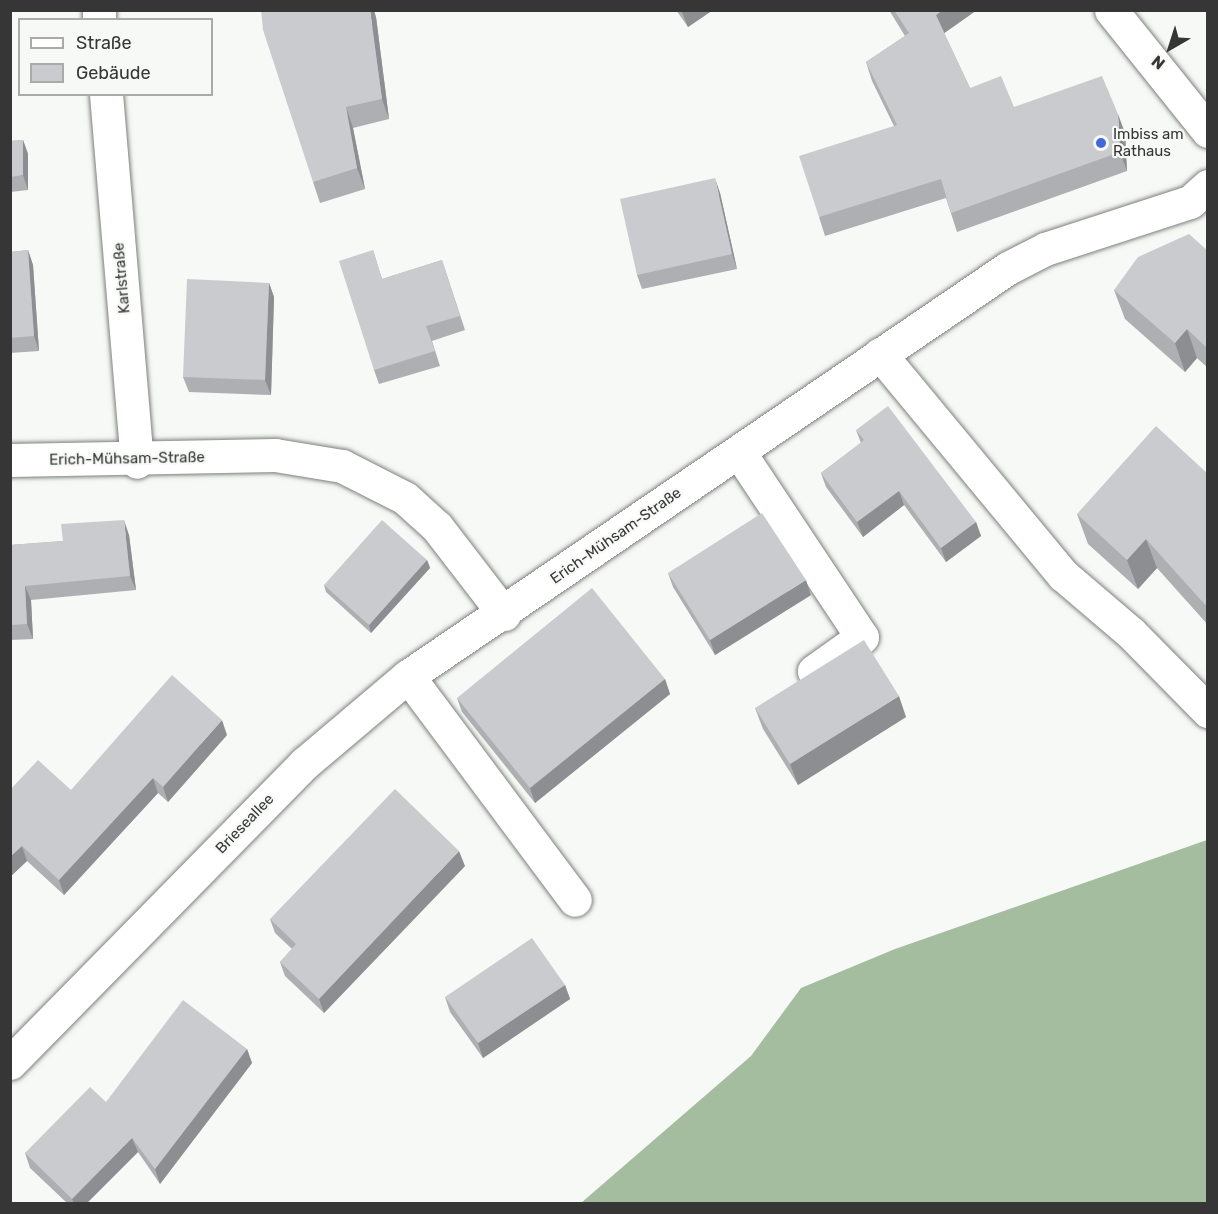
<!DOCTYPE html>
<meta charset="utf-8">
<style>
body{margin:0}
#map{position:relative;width:1218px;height:1214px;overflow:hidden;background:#f6f9f5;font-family:Rubik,sans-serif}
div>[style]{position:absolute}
.forest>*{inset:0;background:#a4bd9f}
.roads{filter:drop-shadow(0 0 2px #7e807d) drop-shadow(0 0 2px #7e807d)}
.minor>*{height:33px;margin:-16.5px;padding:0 16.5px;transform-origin:16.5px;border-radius:16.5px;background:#fff}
.major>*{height:33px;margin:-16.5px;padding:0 16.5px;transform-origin:16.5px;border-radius:16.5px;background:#fff}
.wall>*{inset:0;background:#adafb2}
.shaded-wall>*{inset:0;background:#8d8e91}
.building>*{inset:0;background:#c9cbcf}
.dots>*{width:16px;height:16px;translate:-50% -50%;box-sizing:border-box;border:3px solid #f6f9f5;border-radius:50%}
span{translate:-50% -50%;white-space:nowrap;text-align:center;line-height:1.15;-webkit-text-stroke:4.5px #f6f9f5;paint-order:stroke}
.poi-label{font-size:15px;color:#353635}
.left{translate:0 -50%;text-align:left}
.street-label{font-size:15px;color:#353635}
.frame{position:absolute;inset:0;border:12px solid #353635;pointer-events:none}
.legend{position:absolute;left:18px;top:18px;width:195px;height:78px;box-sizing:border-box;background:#f6f9f5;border:2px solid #a9aba8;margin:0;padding:8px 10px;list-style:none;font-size:18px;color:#353635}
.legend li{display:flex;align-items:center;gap:12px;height:30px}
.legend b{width:30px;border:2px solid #a9aba8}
.north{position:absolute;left:1140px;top:18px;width:60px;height:60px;-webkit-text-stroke:4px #f6f9f5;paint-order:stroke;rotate:219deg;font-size:16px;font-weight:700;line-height:24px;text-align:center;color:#353635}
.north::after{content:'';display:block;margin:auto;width:21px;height:27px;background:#353635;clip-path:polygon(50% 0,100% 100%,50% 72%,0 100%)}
</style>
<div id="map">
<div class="forest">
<i style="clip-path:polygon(1207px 840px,1207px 1203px,581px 1203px,751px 1056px,801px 988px,895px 949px)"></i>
</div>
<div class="roads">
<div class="minor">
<i style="left:99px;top:10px;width:10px;rotate:90deg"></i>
<i style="left:106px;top:94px;width:369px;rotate:85.2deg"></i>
<i style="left:880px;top:354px;width:287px;rotate:50.4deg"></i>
<i style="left:1063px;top:575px;width:89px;rotate:40.5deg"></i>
<i style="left:1131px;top:633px;width:110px;rotate:45.4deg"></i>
<i style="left:739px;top:452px;width:222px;rotate:56.4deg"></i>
<i style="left:862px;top:637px;width:59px;rotate:144.7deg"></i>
<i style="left:10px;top:460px;width:265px;rotate:-1.1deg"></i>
<i style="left:275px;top:455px;width:68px;rotate:9.3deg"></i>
<i style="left:342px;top:466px;width:71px;rotate:26.9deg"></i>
<i style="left:405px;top:498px;width:43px;rotate:42.2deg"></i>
<i style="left:437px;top:527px;width:110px;rotate:52.4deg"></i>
<i style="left:408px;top:676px;width:279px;rotate:53.3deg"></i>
<i style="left:10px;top:1063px;width:421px;rotate:-45.5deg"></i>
<i style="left:305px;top:763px;width:135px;rotate:-40.2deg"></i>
<i style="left:408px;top:676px;width:726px;rotate:-34.22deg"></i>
<i style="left:1008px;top:268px;width:42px;rotate:-27.2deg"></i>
<i style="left:1045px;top:249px;width:152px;rotate:-18deg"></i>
<i style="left:1190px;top:202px;width:24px;rotate:-42deg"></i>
</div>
<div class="major">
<i style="left:1111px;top:10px;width:155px;rotate:51.3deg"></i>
</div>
</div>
<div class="wall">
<i style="clip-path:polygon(676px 10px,713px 10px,688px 27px)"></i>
<i style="clip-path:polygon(889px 10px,977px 10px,944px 33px,970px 88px,1014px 107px,1125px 133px,1127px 171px,957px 232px,946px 198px,825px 236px,819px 217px,894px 126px,872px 81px,866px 62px,905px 36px)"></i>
<i style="clip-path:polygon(376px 17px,389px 119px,353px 128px,365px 189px,320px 203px,313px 182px)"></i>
<i style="clip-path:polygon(23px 140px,28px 154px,28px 190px,10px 192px,10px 141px)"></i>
<i style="clip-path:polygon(720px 193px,737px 269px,642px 289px,637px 275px)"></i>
<i style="clip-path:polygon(28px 250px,33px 265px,39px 351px,10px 353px,10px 252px)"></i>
<i style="clip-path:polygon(373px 250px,382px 279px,442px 260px,465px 330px,432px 341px,440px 366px,379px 384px,374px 370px)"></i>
<i style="clip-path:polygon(1208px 251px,1208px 368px,1197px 358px,1185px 372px,1125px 319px,1114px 290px)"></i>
<i style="clip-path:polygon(269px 283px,274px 297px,271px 395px,189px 392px,183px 377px)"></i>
<i style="clip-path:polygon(856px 430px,976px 522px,981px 536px,946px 562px,904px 505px,863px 537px,826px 487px,821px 473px,861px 443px)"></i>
<i style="clip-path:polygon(1208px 474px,1208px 625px,1157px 568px,1138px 589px,1088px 544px,1077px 514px)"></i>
<i style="clip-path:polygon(129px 535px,136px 590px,31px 600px,33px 639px,10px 640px,10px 545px,63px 541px)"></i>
<i style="clip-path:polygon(427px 560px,430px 568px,371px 633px,326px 592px,324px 585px)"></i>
<i style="clip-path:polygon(668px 573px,811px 595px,715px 655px,673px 587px)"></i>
<i style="clip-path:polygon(665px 679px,670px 694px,535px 803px,462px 712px,457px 698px)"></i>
<i style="clip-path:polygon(755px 708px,906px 717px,798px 785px,763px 729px)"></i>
<i style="clip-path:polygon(227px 735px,168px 802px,158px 793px,64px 895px,27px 861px,10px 877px,10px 790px,71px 790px)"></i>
<i style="clip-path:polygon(465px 866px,324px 1013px,285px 976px,280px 962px,292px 949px,275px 933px,270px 919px)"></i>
<i style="clip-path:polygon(565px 985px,570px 999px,483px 1058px,450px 1012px,445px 997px)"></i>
<i style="clip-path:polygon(247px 1049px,252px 1063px,160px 1184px,138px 1152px,87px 1203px,67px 1203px,30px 1168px,25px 1153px,106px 1102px)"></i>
</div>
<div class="shaded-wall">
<i style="clip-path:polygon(370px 10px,374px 10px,376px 17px,389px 119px,382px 99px)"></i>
<i style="clip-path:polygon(681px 10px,713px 10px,688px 27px)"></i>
<i style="clip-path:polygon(943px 10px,977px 10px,943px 34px,936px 15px)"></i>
<i style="clip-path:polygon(346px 107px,353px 128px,365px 189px,357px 168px)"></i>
<i style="clip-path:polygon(1118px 114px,1125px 133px,1127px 171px,1120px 152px)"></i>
<i style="clip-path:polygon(23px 140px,28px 154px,28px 190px,23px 175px)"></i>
<i style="clip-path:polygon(715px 178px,720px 193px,737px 269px,732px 254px)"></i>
<i style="clip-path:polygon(28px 250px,33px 265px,39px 351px,34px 336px)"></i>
<i style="clip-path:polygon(269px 283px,274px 297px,271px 395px,265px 380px)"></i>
<i style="clip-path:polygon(1187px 329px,1197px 358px,1185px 372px,1175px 343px)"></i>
<i style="clip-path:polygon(899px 491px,904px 505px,863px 537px,857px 522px)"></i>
<i style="clip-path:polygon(124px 520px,129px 535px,136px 590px,130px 576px)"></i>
<i style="clip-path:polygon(976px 522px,981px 536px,946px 562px,941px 548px)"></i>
<i style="clip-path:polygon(1146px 539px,1157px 568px,1138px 589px,1127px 560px)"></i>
<i style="clip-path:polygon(427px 560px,430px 568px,371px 633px,369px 625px)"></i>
<i style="clip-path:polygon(806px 580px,811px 595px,715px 655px,710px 640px)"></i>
<i style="clip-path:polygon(25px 586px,31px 600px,33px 639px,27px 624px)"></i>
<i style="clip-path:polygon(665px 679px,670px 694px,535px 803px,530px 788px)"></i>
<i style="clip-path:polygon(899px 696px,906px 717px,798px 785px,790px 764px)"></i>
<i style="clip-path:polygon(222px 720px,227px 735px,168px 802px,163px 787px)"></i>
<i style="clip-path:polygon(153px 778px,158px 793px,64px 895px,59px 880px)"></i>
<i style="clip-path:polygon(22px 846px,27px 861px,10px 877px,10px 857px)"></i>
<i style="clip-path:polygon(459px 851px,465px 866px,324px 1013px,319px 999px)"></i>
<i style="clip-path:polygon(565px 985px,570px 999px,483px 1058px,478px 1043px)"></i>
<i style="clip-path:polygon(247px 1049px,252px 1063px,160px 1184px,155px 1169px)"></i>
<i style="clip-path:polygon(132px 1138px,138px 1152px,87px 1203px,74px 1203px,72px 1199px)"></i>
</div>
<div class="building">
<i style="clip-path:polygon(261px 10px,370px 10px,382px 99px,346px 107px,357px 168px,313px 182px,263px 30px)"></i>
<i style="clip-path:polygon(894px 10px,943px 10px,936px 15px,970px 88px,1001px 76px,1014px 107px,1102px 76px,1118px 114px,1120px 152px,951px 213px,941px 179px,819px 217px,799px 156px,897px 125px,866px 62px,909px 33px)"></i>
<i style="clip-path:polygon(23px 140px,23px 175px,10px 177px,10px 141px)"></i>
<i style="clip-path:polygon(715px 178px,732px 254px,637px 275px,620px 199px)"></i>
<i style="clip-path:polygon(1189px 234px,1208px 251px,1208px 349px,1187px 329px,1175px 343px,1114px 290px,1138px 257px)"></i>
<i style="clip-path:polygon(28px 250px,34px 336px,10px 338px,10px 252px)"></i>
<i style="clip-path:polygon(373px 250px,382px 279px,442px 260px,460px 316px,426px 326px,435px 351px,374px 370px,339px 261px)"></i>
<i style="clip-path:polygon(187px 279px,269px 283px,265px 380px,183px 377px)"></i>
<i style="clip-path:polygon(888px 406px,976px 522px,941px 548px,899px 491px,857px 522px,821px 473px,864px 440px,856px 430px)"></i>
<i style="clip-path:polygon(1156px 426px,1208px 474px,1208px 608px,1146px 539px,1127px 560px,1077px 514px)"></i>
<i style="clip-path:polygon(762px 513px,806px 580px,710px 640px,668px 573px)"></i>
<i style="clip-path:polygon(124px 520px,130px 576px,25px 586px,27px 624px,10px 625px,10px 545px,63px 541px,61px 524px)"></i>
<i style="clip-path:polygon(382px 520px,427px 560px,369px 625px,324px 585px)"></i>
<i style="clip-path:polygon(592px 588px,665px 679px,530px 788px,457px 698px)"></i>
<i style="clip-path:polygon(864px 640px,899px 696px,790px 764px,755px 708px)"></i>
<i style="clip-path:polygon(172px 675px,222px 720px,163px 787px,153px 778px,59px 880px,22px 846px,10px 857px,10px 790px,38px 760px,71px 790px)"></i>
<i style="clip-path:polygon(395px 789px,459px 851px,319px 999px,280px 962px,296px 944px,270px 919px)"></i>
<i style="clip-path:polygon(532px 938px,565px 985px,478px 1043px,445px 997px)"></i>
<i style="clip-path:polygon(183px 1000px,247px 1049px,155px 1169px,132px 1138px,72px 1199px,25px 1153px,90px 1087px,106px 1102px)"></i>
</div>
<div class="dots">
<i style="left:1101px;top:143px;background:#4267d9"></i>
</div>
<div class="poi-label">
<span class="left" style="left:1113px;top:143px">Imbiss am<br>Rathaus</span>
</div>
<div class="street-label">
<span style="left:122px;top:278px;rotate:-95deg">Karlstraße</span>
<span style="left:127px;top:459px;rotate:-1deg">Erich-Mühsam-Straße</span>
<span style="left:616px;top:536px;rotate:-35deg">Erich-Mühsam-Straße</span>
<span style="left:245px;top:824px;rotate:-46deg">Brieseallee</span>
</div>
<div class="frame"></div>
<ul class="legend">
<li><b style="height:8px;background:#fff"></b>Straße</li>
<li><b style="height:16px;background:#c9cbcf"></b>Gebäude</li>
</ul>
<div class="north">N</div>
</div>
